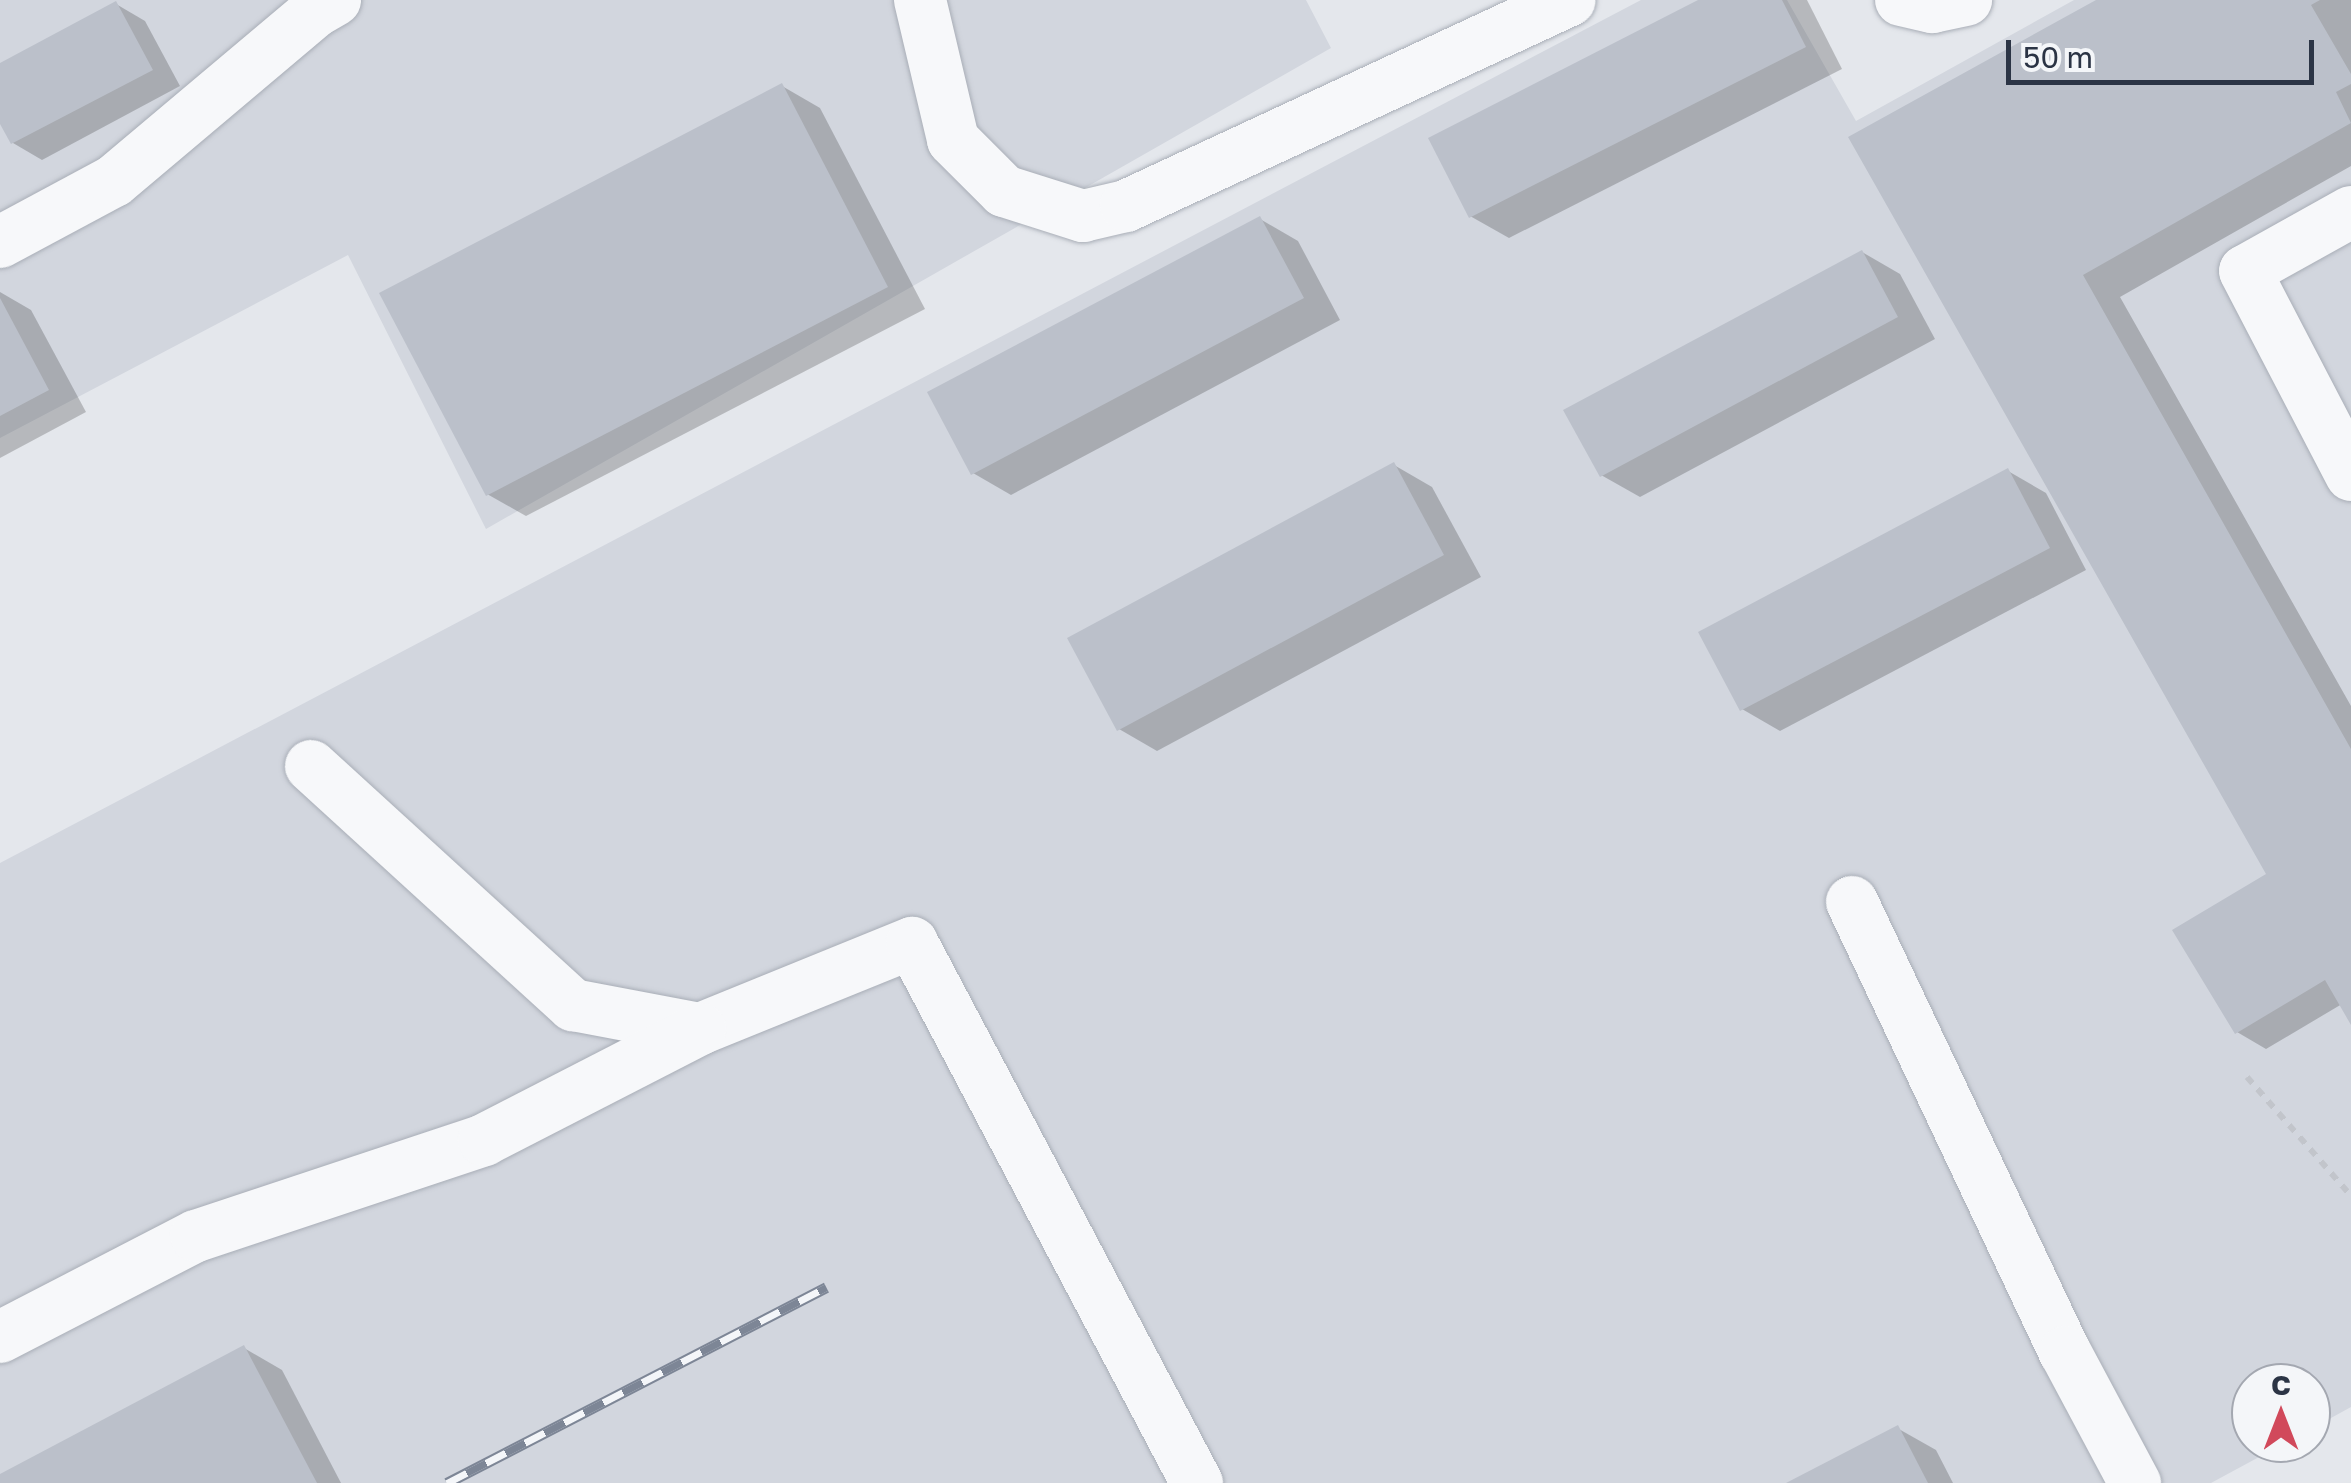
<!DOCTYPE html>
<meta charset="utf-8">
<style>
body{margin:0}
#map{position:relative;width:2351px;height:1483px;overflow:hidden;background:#e4e7ec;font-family:"Golos Text",sans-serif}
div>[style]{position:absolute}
.built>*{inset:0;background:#d2d6de}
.shadow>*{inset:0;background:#0003}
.building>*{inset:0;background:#bbc0ca}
.path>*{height:6px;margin-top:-3px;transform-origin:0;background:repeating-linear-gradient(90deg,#c2c5cb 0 8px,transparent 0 16px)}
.roads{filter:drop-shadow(0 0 2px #a9aeb7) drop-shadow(0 0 2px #a9aeb7)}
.minor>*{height:52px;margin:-26px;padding:0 26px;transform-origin:26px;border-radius:26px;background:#f7f8fa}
.rail>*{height:11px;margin-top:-5.5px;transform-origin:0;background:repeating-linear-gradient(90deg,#f4f6f9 0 22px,#7d8696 0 44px);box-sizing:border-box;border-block:2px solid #7d8696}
span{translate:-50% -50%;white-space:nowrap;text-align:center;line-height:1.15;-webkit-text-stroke:9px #f4f6f9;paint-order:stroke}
.north{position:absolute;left:2231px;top:1363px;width:100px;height:100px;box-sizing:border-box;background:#f4f6f9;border:2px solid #a4a8b1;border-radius:50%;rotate:0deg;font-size:28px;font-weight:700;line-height:40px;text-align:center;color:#2b3445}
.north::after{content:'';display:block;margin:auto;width:35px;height:45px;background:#d1495b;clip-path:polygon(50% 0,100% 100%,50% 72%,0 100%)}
.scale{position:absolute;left:2006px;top:40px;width:308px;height:45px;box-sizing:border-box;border:5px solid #2b3445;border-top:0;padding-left:12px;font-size:30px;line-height:35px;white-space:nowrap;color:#2b3445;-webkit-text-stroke:8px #f4f6f9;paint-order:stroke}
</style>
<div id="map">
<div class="built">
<i style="clip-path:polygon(0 0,1306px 0,1331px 48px,486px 529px,348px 255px,0 438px)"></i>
<i style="clip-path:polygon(1641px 0,1787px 0,1856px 121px,2074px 0,2351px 0,2351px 1407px,2311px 1429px,2311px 1383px,2251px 1383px,2251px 1443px,2285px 1443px,2211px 1483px,0 1483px,0 863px)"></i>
</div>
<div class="shadow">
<i style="clip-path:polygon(1704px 0,1807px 0,1842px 69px,1509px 238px,1470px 216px)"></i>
<i style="clip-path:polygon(2098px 0,2351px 0,2351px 166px,2120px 297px,2351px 706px,2351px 1020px,2342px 1004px,2266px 1049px,2237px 1032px,2269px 875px,1852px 138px)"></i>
<i style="clip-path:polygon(116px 4px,145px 21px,180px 86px,42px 160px,13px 143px,0 118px,0 66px)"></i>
<i style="clip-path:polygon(782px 86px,820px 108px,925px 309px,526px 516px,487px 494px)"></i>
<i style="clip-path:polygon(1260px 219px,1298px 241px,1340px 320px,1011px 495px,973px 473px)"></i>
<i style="clip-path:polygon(1862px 252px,1900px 274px,1935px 339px,1640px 497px,1601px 475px)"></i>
<i style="clip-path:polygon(0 292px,31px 310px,86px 412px,0 458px)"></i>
<i style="clip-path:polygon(1394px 465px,1432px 487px,1481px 577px,1157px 751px,1119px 729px)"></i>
<i style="clip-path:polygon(2008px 471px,2046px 493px,2086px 570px,1780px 731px,1742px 709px)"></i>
<i style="clip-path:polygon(244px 1348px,282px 1370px,341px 1483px,0 1483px,0 1477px)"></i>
<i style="clip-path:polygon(1897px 1428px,1936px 1450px,1953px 1483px,1791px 1483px)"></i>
</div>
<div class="building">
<i style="clip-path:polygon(1698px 0,1782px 0,1806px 47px,1469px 218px,1428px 138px)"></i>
<i style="clip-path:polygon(2096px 0,2320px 0,2311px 5px,2351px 74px,2351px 84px,2336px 92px,2351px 123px,2083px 275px,2351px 749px,2351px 1025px,2325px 980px,2235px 1034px,2172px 930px,2266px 874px,1848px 137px)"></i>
<i style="clip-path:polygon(116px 1px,153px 70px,11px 144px,0 124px,0 63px)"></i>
<i style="clip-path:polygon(782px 83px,888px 287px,486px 496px,379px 293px)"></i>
<i style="clip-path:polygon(1260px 216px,1304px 298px,971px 475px,927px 392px)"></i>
<i style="clip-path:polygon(1862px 250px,1898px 317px,1600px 477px,1563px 410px)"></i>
<i style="clip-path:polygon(0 298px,49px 390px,0 416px)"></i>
<i style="clip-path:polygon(1394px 462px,1444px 555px,1117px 731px,1067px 638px)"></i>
<i style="clip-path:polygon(2008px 468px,2050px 548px,1740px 711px,1698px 632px)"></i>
<i style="clip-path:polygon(244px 1345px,317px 1483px,0 1483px,0 1474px)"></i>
<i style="clip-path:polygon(1898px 1425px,1928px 1483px,1786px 1483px)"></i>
</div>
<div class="path">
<i style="left:2247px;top:1077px;width:158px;rotate:48.8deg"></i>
</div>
<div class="roads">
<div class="minor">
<i style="left:920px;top:0;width:144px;rotate:76.7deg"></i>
<i style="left:953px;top:140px;width:72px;rotate:45deg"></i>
<i style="left:1004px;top:191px;width:83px;rotate:17.6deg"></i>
<i style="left:1083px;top:216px;width:44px;rotate:-13.1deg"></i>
<i style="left:1126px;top:206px;width:489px;rotate:-24.9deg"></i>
<i style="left:1901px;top:0;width:32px;rotate:13deg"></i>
<i style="left:1932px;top:7px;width:35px;rotate:-12deg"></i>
<i style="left:2351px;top:212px;width:121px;rotate:150.9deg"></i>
<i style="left:2245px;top:271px;width:230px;rotate:62.5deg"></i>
<i style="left:0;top:242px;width:129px;rotate:-28.2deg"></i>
<i style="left:114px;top:181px;width:264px;rotate:-40.1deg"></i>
<i style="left:316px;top:11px;width:22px;rotate:-30deg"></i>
<i style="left:311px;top:766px;width:355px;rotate:42.4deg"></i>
<i style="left:573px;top:1005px;width:129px;rotate:10.7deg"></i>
<i style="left:700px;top:1029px;width:229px;rotate:-22.1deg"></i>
<i style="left:912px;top:943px;width:611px;rotate:62.18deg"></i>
<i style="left:1852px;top:902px;width:498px;rotate:64.7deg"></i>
<i style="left:2065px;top:1352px;width:149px;rotate:61.9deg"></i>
<i style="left:0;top:1337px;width:220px;rotate:-27.3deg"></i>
<i style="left:196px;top:1236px;width:304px;rotate:-18.4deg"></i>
<i style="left:484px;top:1140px;width:243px;rotate:-27.2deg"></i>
</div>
</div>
<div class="rail">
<i style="left:447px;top:1483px;width:427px;rotate:-27.3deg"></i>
</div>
<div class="north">С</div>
<div class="scale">50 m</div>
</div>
